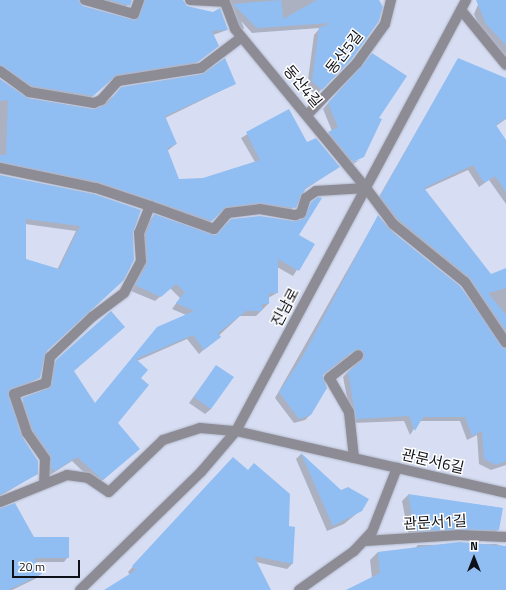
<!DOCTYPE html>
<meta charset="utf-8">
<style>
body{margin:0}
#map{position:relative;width:506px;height:590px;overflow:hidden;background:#d7def3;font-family:"Titillium Web","Noto Sans KR",sans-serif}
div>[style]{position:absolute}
.shadow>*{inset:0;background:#0003}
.building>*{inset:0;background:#91bef2}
.roads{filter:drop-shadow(0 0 1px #b3b9cc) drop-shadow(0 0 1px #b3b9cc)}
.lane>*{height:10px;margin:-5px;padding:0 5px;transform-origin:5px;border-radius:5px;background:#8d8c95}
.street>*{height:10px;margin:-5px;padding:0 5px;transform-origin:5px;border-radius:5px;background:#8d8c95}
span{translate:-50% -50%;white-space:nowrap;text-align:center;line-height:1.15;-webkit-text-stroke:3px #fff;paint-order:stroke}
.street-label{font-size:15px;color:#0f1118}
.north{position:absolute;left:454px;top:538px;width:40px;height:40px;-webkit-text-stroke:3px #fff;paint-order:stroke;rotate:0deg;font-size:11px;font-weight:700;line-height:16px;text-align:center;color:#0f1118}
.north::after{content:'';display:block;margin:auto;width:14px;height:18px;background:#0f1118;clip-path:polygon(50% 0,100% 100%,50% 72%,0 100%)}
.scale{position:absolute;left:12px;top:560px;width:68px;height:18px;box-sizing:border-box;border:2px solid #0f1118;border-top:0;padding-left:5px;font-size:12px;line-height:14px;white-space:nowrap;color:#0f1118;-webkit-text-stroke:3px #fff;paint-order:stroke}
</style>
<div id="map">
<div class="shadow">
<i style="clip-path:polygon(0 0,79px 0,83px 7px,132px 21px,136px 19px,137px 0,177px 0,227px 30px,213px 35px,218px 46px,192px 66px,111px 79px,87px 101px,26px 90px,0 71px)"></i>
<i style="clip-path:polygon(88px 0,131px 0,124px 10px)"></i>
<i style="clip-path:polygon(229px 0,378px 0,351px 58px,316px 95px,307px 87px,314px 35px,320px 28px,252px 33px,241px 21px,244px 28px,239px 34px,225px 4px)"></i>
<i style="clip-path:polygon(480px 0,506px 0,506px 59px,481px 30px,474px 14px)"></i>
<i style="clip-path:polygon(458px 59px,506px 79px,506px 119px,496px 126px,506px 143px,506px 204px,489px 180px,479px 187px,468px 170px,424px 190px,491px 275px,506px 269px,506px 343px,465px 283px,376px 202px)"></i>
<i style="clip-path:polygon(367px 60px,378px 118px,363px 156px,348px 163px,360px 160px,347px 167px,323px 138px,332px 131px,323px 109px)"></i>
<i style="clip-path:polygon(0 80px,25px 98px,96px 110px,117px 93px,235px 84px,165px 118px,176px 144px,167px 151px,179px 180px,203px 179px,255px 162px,241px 138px,288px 110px,306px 143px,339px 167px,304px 190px,290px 212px,254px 207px,221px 211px,206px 226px,93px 186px,0 167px)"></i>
<i style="clip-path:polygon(evenodd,0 176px,94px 195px,39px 378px,7px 395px,37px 474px,0 496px,0 176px,25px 224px,76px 231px,57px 270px,25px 260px,25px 224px)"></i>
<i style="clip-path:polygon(312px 203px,297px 235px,313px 245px,293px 276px,277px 267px,277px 293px,268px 298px,268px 304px,256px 316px,240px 316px,199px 354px,187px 339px,137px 361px,140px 379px,117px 423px,139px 449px,97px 485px,72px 461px,50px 475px,18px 404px,47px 390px,51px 366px,57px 361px,124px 327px,73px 371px,95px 404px,152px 334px,186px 315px,172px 309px,180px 298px,170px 288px,155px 301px,131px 291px,142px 270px,141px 240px,149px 221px,154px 215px,215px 236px,300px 221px)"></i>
<i style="clip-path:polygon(378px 216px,506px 350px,506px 465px,491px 470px,479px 464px,477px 435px,467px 440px,460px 421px,419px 421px,410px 435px,404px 421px,352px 423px,343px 377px,360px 359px,352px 353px,322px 376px,311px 414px,305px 420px,294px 423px,275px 398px)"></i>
<i style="clip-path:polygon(216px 366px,211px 409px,205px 414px,189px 403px)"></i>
<i style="clip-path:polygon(301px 454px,361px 510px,344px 524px,327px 531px,296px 459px)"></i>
<i style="clip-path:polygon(228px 463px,288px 527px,294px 528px,292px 564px,287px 569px,256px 562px,269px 590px,106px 590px,130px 575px,128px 572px)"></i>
<i style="clip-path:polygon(408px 495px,502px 508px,498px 530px,492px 536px,409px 537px,402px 501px)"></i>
<i style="clip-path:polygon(0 509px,33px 538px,68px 557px,64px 562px,35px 562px,40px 574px,35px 579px,12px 590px,0 590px)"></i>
<i style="clip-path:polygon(496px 544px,506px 547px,506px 590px,347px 590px,372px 578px,370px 560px,378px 552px,413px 550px,418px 545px)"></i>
</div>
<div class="building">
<i style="clip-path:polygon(0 0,79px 0,83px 6px,135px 20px,145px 0,183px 0,187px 6px,213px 12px,220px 8px,228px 30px,212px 31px,219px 46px,198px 62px,117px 75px,93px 96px,32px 86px,0 65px)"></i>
<i style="clip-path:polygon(109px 0,132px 0,130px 6px)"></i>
<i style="clip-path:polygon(281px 0,283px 19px,317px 0,379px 0,383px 7px,379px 21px,352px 59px,322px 90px,312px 81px,319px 28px,331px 23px,257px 28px,233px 4px)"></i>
<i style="clip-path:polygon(476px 0,506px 0,506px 45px,486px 24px)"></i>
<i style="clip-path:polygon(372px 53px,407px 76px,379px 118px,382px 119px,364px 157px,353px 162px,328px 132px,338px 127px,328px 103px)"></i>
<i style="clip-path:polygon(225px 58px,236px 84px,165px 116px,177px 144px,167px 148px,179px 179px,203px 178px,260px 160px,246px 132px,289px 109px,307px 142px,316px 138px,340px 167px,306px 188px,296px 208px,259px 203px,227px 207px,212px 221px,98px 182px,0 162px,0 155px,6px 155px,8px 100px,0 101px,0 79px,28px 98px,93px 109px,106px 105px,121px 87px,202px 74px)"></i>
<i style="clip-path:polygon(458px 58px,506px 78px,506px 118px,496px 125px,506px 140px,506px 192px,495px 176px,484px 183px,473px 165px,424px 188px,491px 274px,506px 268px,506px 288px,488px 293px,506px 315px,506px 331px,469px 277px,398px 219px,380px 196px)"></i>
<i style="clip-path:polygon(evenodd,0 175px,94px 194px,141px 210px,133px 233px,134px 260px,124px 280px,46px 352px,40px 378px,9px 390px,21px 435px,38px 461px,38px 474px,0 495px,0 175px,26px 219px,80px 226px,59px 269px,26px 259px,26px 219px)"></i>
<i style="clip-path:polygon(318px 197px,322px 198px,299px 235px,315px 244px,299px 271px,278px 259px,278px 293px,269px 293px,269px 304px,262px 304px,262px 311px,246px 311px,218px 333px,221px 337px,204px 350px,193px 335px,136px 359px,148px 370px,141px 378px,149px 385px,118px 423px,140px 449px,103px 480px,77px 457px,55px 471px,51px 468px,51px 456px,33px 430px,22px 398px,51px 387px,56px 360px,111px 311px,125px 327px,74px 371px,95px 403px,157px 327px,194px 311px,176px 303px,185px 292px,176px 284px,161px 297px,135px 285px,147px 264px,146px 234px,154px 214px,215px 235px,231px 219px,260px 216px,294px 221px,303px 219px,311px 202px)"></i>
<i style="clip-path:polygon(378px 215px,389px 229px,460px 286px,506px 349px,506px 461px,496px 465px,484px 459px,482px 431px,472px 436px,465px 417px,423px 417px,415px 431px,409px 416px,356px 419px,348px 372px,364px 358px,360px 349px,346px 356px,323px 375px,327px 388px,311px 415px,299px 419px,279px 392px,303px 356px)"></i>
<i style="clip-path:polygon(216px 365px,234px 377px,211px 409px,194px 397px)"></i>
<i style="clip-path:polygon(301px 453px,341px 490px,348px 487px,369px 499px,362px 511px,333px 526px)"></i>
<i style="clip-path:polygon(233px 457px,248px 470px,254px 463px,290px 494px,289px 526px,295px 527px,293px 564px,254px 556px,271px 590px,104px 590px,136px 570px,132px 566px)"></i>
<i style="clip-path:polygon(408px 494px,503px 508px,499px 530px,415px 531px)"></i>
<i style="clip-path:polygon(15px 503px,34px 537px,69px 537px,69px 558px,34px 558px,42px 574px,8px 590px,0 590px,0 508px)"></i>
<i style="clip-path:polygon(459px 542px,506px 546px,506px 590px,346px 590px,380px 573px,378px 552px)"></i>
</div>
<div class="roads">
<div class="lane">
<i style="left:85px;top:0;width:51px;rotate:15.9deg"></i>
<i style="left:134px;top:14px;width:15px;rotate:-70deg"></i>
<i style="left:190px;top:0;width:34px;rotate:3deg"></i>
<i style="left:0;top:71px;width:36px;rotate:36deg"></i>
<i style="left:29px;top:92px;width:66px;rotate:9.6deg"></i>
<i style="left:94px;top:103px;width:8px;rotate:-23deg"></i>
<i style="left:101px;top:100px;width:25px;rotate:-48deg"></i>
<i style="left:118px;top:81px;width:84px;rotate:-8.9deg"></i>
<i style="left:201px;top:68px;width:51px;rotate:-37.1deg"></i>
<i style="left:308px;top:114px;width:71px;rotate:-46.1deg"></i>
<i style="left:357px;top:63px;width:48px;rotate:-54.3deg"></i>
<i style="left:385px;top:24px;width:25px;rotate:-76deg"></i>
<i style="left:0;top:168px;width:98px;rotate:11.8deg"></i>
<i style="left:96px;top:188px;width:57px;rotate:18.4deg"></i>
<i style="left:150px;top:206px;width:29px;rotate:112deg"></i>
<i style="left:139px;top:233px;width:28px;rotate:86deg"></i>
<i style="left:141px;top:261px;width:36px;rotate:118deg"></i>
<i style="left:124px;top:293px;width:40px;rotate:143deg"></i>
<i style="left:92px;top:317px;width:58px;rotate:136.4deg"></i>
<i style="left:50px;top:357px;width:26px;rotate:99deg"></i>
<i style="left:46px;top:383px;width:34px;rotate:161deg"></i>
<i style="left:14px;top:394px;width:41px;rotate:71.6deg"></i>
<i style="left:27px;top:433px;width:32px;rotate:55deg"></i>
<i style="left:45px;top:459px;width:23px;rotate:92deg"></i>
<i style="left:150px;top:206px;width:68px;rotate:19.8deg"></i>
<i style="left:214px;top:229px;width:21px;rotate:-49deg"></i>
<i style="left:228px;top:213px;width:32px;rotate:-7deg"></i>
<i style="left:260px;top:209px;width:36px;rotate:10deg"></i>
<i style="left:295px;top:215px;width:6px;rotate:-18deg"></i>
<i style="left:301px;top:213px;width:16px;rotate:-72deg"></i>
<i style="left:306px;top:198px;width:12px;rotate:-35deg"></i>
<i style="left:316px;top:191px;width:50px;rotate:-3.4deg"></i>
<i style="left:366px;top:188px;width:45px;rotate:53.1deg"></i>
<i style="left:393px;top:224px;width:92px;rotate:38.9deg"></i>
<i style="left:465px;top:282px;width:73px;rotate:56.1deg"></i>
<i style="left:354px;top:458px;width:46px;rotate:-96.2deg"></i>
<i style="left:349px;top:412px;width:39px;rotate:-120deg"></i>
<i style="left:329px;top:378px;width:37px;rotate:-38deg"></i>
<i style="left:0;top:502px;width:72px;rotate:-21.9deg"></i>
<i style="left:67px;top:475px;width:21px;rotate:8deg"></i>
<i style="left:88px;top:478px;width:25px;rotate:34deg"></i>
<i style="left:109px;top:492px;width:75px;rotate:-43.9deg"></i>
<i style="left:163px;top:440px;width:39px;rotate:-18deg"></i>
<i style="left:200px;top:428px;width:36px;rotate:5deg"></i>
</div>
<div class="street">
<i style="left:224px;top:0;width:31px;rotate:69deg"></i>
<i style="left:235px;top:29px;width:206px;rotate:50.5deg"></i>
<i style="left:461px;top:10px;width:71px;rotate:50.7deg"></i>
<i style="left:236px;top:431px;width:277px;rotate:12.9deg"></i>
<i style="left:365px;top:541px;width:94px;rotate:-3.7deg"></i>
<i style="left:459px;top:535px;width:47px;rotate:2.4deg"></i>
<i style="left:80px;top:590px;width:169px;rotate:-44.3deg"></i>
<i style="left:201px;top:472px;width:54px;rotate:-49.5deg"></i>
<i style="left:236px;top:431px;width:489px;rotate:-61.9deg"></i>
<i style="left:299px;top:590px;width:67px;rotate:-35.3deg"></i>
<i style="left:354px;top:551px;width:26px;rotate:-47deg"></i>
<i style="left:372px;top:532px;width:69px;rotate:-68.7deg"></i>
</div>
</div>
<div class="street-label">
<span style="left:344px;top:52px;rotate:-52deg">동산5길</span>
<span style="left:303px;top:86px;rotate:50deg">동산4길</span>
<span style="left:285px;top:307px;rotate:-62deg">진남로</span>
<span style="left:433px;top:461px;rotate:13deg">관문서6길</span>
<span style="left:435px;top:522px;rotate:-3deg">관문서1길</span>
</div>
<div class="north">N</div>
<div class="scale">20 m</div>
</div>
